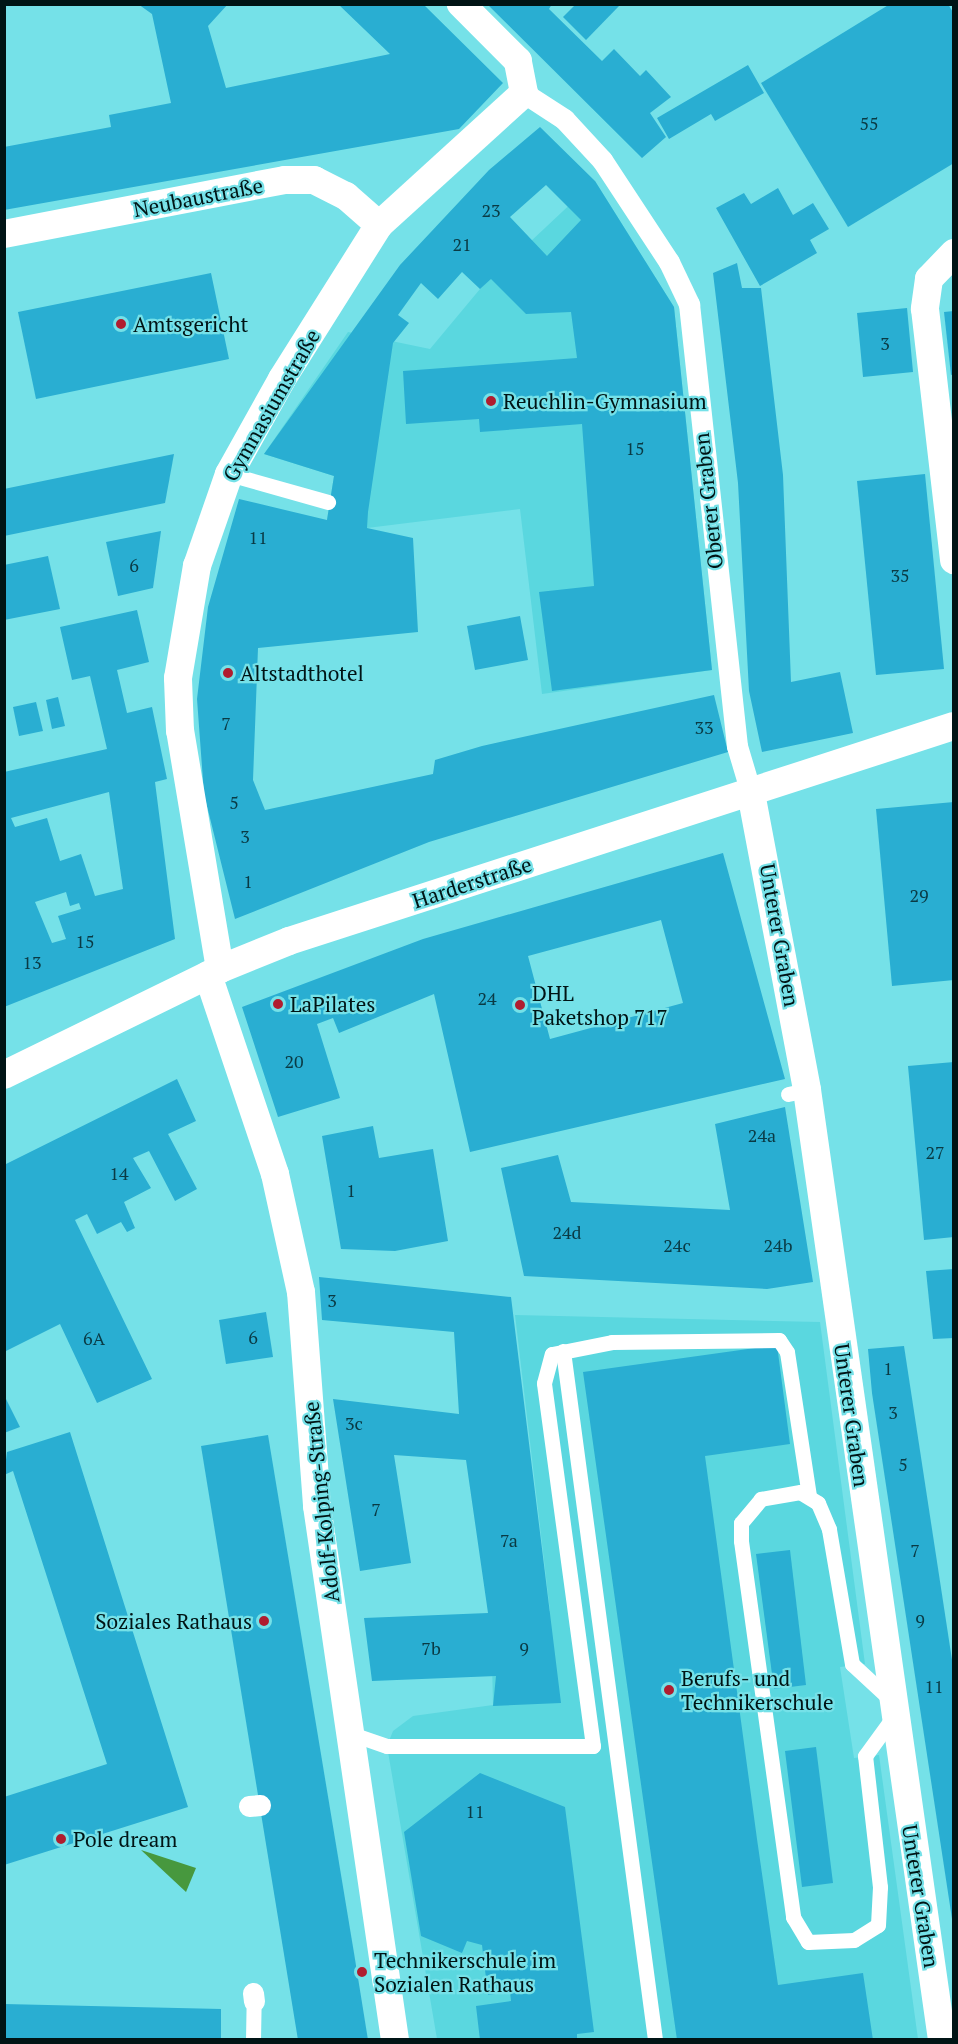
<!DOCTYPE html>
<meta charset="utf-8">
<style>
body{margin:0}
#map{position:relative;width:958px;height:2044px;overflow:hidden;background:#75e1e8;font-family:"PT Serif",serif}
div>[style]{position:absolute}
.built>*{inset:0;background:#5ad7df}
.water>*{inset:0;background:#47983e}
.building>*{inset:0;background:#29aed2}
.service>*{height:15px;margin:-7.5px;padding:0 7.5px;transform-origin:7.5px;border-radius:7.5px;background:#fff}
.pedestrian>*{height:21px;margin:-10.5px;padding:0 10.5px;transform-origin:10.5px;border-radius:10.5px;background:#fff}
.minor>*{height:28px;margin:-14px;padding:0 14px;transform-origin:14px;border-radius:14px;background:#fff}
.dots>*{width:16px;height:16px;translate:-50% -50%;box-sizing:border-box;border:3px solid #75e1e8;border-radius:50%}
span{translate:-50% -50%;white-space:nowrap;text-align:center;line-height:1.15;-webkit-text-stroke:4.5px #75e1e8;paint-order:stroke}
.number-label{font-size:18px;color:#0a3a44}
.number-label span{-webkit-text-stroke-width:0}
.street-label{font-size:21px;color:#001415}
.poi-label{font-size:21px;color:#001415}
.left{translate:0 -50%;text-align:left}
.right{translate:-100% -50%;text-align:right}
.frame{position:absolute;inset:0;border:6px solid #001415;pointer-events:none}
</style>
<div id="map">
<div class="built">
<i style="clip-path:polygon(595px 181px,674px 307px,712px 670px,542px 694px,520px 509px,367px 528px,327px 520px,334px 476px,264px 454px,348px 332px,430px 349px,480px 289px)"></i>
<i style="clip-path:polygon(515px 1315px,820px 1322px,865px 1664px,840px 1667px,854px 1758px,879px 1755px,918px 2039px,437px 2039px,387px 1746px,393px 1731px,413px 1716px,493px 1705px,491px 1619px,550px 1611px)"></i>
</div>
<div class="water">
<i style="clip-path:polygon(141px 1850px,196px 1868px,186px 1892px)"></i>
</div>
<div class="building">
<i style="clip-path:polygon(138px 4px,228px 4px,208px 26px,226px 88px,390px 54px,338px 4px,423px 4px,503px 83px,459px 129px,4px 210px,4px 147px,111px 127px,109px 115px,171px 103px,152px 14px)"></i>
<i style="clip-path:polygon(487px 4px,552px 4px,549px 9px,602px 61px,614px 49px,640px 76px,646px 70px,671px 97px,650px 113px,666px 137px,642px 158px)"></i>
<i style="clip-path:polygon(890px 4px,948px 4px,954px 14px,954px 163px,848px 227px,761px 83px)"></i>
<i style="clip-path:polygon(575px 5px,620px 5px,586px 40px,563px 17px)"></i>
<i style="clip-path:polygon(748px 65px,764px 93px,715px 121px,711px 114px,669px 139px,657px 118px)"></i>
<i style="clip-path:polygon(evenodd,540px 127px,595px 181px,674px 307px,712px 670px,552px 691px,539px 592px,594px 586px,582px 424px,480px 432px,479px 419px,406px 424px,403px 371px,577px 358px,571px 312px,526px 314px,491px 279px,480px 289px,462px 272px,438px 299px,421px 283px,398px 315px,409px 323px,393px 343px,368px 512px,367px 528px,413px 538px,418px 632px,258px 648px,253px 780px,265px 810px,433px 774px,435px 760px,482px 746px,714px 695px,728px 752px,429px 842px,235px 919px,204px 794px,197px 699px,208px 607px,239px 499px,327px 520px,334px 476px,264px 454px,400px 265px,489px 170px,540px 127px,546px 185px,581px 220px,547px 256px,510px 217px,546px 185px)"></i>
<i style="clip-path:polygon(778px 188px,793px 215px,813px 203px,829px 229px,810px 240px,817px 253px,760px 286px,716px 208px,744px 193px,751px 204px)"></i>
<i style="clip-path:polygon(737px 263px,742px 288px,761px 288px,783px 475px,791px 682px,840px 672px,853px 733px,762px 752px,749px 691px,738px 483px,713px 273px)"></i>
<i style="clip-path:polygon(211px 273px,229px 359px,36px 399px,18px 312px)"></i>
<i style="clip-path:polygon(907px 308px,913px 372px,863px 377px,857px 313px)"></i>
<i style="clip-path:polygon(954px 311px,954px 374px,951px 375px,944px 312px)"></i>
<i style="clip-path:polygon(174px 454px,165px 503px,4px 536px,4px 489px)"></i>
<i style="clip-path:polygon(925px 474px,944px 669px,876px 675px,857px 481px)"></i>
<i style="clip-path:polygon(161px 531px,153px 588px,118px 596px,106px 542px)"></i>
<i style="clip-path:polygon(48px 556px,60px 609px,4px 620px,4px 565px)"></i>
<i style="clip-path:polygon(evenodd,137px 610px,149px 662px,117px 670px,127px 713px,152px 707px,167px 779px,155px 782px,175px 939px,4px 1007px,4px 772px,107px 749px,90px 676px,72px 680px,60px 627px,137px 610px,109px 792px,123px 889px,95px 896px,81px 854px,60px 861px,47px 818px,15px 827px,11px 818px,109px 792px,137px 610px,66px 892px,70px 906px,79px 903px,81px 909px,58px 916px,66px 939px,52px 943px,35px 902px,66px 892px)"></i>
<i style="clip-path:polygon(520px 616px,528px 660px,475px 670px,467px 626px)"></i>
<i style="clip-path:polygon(58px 697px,65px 726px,52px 729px,46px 700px)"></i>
<i style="clip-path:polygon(36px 702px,43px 731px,19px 736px,13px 707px)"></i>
<i style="clip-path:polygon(954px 802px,954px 980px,892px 986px,876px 809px)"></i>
<i style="clip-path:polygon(evenodd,723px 853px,785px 1079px,470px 1152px,434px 994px,339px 1033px,333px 1018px,317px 1024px,340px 1098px,278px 1117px,242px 1007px,423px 939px,723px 853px,661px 920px,683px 1003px,550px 1039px,528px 956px,661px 920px)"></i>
<i style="clip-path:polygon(954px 1062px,954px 1237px,924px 1240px,908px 1066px)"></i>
<i style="clip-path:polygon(177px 1079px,196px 1121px,168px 1134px,197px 1189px,175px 1201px,149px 1151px,133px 1158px,151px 1188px,124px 1202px,135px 1228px,127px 1232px,121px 1222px,97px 1234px,87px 1214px,75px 1220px,152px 1379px,97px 1403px,60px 1324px,4px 1352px,4px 1165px)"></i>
<i style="clip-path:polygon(785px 1107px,813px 1282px,767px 1289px,524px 1276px,501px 1168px,558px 1155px,571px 1202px,730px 1210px,715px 1124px)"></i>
<i style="clip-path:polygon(373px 1126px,379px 1158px,433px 1149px,448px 1241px,395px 1251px,341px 1249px,322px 1136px)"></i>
<i style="clip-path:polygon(954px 1269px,954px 1338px,933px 1339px,926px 1271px)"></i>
<i style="clip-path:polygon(319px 1277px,511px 1297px,561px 1703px,493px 1706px,496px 1676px,372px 1681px,364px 1618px,488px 1613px,466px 1460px,394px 1455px,411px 1563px,360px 1571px,333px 1399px,459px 1414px,454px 1332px,322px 1320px)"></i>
<i style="clip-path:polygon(266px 1312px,273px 1357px,226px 1364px,219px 1320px)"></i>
<i style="clip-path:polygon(777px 1345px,790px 1444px,705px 1456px,757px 1839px,778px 1985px,863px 1973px,873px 2040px,677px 2040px,583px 1372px)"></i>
<i style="clip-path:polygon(904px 1346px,954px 1673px,954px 1932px,872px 1393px,868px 1349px)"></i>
<i style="clip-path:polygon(4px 1395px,20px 1427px,4px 1433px)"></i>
<i style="clip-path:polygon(70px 1432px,188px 1807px,4px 1865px,4px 1797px,107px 1764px,13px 1471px,4px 1475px,7px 1452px)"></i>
<i style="clip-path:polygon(268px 1435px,354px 1953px,368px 2040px,298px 2040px,201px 1446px)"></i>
<i style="clip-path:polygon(790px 1550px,806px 1685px,774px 1689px,756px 1554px)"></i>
<i style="clip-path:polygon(816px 1747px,833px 1883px,802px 1887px,785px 1751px)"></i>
<i style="clip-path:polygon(480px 1773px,565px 1807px,594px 2032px,577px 2034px,577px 2040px,480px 2040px,476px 2006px,511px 2001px,510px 1992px,488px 1995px,482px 1945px,467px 1941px,462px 1953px,421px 1936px,404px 1832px)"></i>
<i style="clip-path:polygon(4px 2004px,221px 2009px,221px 2040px,4px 2040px)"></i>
</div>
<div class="service">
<i style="left:229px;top:474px;width:103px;rotate:15.8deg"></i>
<i style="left:788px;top:1094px;width:19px;rotate:-12deg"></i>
<i style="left:563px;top:1351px;width:695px;rotate:82.39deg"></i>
<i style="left:891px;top:1700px;width:53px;rotate:-137.3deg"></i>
<i style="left:852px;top:1664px;width:137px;rotate:-99.7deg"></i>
<i style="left:829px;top:1529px;width:28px;rotate:-113deg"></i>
<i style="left:818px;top:1503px;width:21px;rotate:-149deg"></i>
<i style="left:800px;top:1492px;width:40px;rotate:170deg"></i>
<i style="left:761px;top:1499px;width:31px;rotate:130deg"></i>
<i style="left:741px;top:1523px;width:18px;rotate:90deg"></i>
<i style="left:741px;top:1541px;width:380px;rotate:82.1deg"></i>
<i style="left:793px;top:1917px;width:29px;rotate:59deg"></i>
<i style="left:808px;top:1942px;width:46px;rotate:-2.5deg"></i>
<i style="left:854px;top:1940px;width:28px;rotate:-32deg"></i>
<i style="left:878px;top:1925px;width:38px;rotate:-87deg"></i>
<i style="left:880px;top:1887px;width:132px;rotate:-96.5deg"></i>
<i style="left:865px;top:1756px;width:49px;rotate:-54.1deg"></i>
<i style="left:352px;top:1734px;width:37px;rotate:19deg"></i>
<i style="left:387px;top:1746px;width:206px"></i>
<i style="left:593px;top:1746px;width:366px;rotate:-97.7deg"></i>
<i style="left:544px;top:1383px;width:30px;rotate:-75deg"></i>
<i style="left:552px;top:1354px;width:61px;rotate:-11.3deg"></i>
<i style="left:612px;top:1342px;width:167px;rotate:-0.7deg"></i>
<i style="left:779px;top:1340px;width:14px;rotate:56deg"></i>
<i style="left:787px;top:1352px;width:146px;rotate:81.3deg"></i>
<i style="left:253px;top:2040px;width:39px;rotate:-89deg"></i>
</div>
<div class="pedestrian">
<i style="left:524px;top:93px;width:48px;rotate:33deg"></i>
<i style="left:564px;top:119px;width:56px;rotate:47.2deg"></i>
<i style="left:602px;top:160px;width:122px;rotate:56.7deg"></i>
<i style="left:669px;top:262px;width:47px;rotate:64.5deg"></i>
<i style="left:689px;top:304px;width:445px;rotate:83.8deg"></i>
<i style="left:737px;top:746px;width:49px;rotate:73.4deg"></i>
<i style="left:249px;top:1806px;width:11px;rotate:-5deg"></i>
<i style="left:253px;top:1993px;width:8px;rotate:83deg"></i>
</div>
<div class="minor">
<i style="left:4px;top:234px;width:286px;rotate:-10.9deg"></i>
<i style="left:285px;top:180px;width:29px"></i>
<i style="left:314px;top:180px;width:36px;rotate:27deg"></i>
<i style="left:346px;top:196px;width:44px;rotate:41.3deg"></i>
<i style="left:954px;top:253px;width:36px;rotate:134deg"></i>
<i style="left:929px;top:279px;width:30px;rotate:98deg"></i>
<i style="left:925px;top:309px;width:253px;rotate:83.4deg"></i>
<i style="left:751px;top:793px;width:302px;rotate:79.3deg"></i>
<i style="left:807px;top:1090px;width:960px;rotate:81.91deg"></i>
<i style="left:220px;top:969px;width:241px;rotate:-99.5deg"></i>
<i style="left:180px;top:731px;width:53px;rotate:-92.2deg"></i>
<i style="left:178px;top:678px;width:114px;rotate:-80.4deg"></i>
<i style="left:197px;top:566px;width:97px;rotate:-70.8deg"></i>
<i style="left:229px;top:474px;width:109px;rotate:-60.8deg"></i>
<i style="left:282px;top:379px;width:182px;rotate:-57.8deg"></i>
<i style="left:379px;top:225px;width:196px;rotate:-42.3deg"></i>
<i style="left:524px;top:93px;width:33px;rotate:-101deg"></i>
<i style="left:518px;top:61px;width:81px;rotate:-135deg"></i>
<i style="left:208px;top:975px;width:210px;rotate:71.4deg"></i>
<i style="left:275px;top:1174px;width:121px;rotate:77.6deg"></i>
<i style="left:301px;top:1292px;width:215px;rotate:85.7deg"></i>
<i style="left:317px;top:1506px;width:540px;rotate:81.69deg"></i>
<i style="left:4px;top:1075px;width:241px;rotate:-26.1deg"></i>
<i style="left:220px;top:969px;width:74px;rotate:-22.1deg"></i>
<i style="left:289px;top:941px;width:699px;rotate:-17.92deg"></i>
</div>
<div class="dots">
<i style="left:121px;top:324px;background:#b01d2f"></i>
<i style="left:491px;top:401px;background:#b01d2f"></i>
<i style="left:228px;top:673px;background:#b01d2f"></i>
<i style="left:278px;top:1004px;background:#b01d2f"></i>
<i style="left:520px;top:1005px;background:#b01d2f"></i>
<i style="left:264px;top:1621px;background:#b01d2f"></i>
<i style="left:669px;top:1690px;background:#b01d2f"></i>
<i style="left:61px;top:1839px;background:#b01d2f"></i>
<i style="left:362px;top:1972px;background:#b01d2f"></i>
</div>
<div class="number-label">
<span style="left:869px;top:123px">55</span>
<span style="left:491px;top:210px">23</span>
<span style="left:462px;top:244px">21</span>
<span style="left:885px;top:343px">3</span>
<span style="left:635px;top:448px">15</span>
<span style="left:258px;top:537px">11</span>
<span style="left:134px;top:565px">6</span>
<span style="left:900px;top:575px">35</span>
<span style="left:226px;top:723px">7</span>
<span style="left:704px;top:727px">33</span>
<span style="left:234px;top:802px">5</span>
<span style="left:245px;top:836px">3</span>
<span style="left:248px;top:881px">1</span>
<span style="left:919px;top:895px">29</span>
<span style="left:85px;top:941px">15</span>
<span style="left:32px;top:962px">13</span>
<span style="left:487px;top:998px">24</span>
<span style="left:294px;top:1061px">20</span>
<span style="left:762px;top:1135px">24a</span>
<span style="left:935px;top:1152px">27</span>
<span style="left:119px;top:1173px">14</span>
<span style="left:351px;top:1190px">1</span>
<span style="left:567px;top:1232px">24d</span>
<span style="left:677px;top:1245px">24c</span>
<span style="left:778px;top:1245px">24b</span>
<span style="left:332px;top:1300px">3</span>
<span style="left:253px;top:1337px">6</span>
<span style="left:94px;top:1338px">6A</span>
<span style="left:888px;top:1368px">1</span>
<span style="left:893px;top:1412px">3</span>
<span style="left:354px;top:1423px">3c</span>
<span style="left:903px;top:1464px">5</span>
<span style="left:376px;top:1509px">7</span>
<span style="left:509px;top:1540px">7a</span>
<span style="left:915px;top:1550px">7</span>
<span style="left:920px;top:1620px">9</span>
<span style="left:431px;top:1648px">7b</span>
<span style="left:524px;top:1648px">9</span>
<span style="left:934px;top:1686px">11</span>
<span style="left:475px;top:1811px">11</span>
</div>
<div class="street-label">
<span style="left:198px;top:197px;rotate:-11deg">Neubaustraße</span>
<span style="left:271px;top:405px;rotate:-60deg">Gymnasiumstraße</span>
<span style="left:708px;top:501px;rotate:-96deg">Oberer Graben</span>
<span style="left:472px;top:882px;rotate:-18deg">Harderstraße</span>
<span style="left:780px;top:935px;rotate:80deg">Unterer Graben</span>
<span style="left:852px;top:1415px;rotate:82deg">Unterer Graben</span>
<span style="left:321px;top:1502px;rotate:-96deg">Adolf-Kolping-Straße</span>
<span style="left:921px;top:1896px;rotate:81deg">Unterer Graben</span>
</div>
<div class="poi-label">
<span class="left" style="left:133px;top:324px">Amtsgericht</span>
<span class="left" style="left:503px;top:401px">Reuchlin-Gymnasium</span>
<span class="left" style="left:240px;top:673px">Altstadthotel</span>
<span class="left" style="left:532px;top:1005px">DHL<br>Paketshop 717</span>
<span class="left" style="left:290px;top:1004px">LaPilates</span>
<span class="right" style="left:252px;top:1621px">Soziales Rathaus</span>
<span class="left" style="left:681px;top:1690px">Berufs- und<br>Technikerschule</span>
<span class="left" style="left:73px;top:1839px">Pole dream</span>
<span class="left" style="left:374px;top:1972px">Technikerschule im<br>Sozialen Rathaus</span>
</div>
<div class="frame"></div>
</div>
